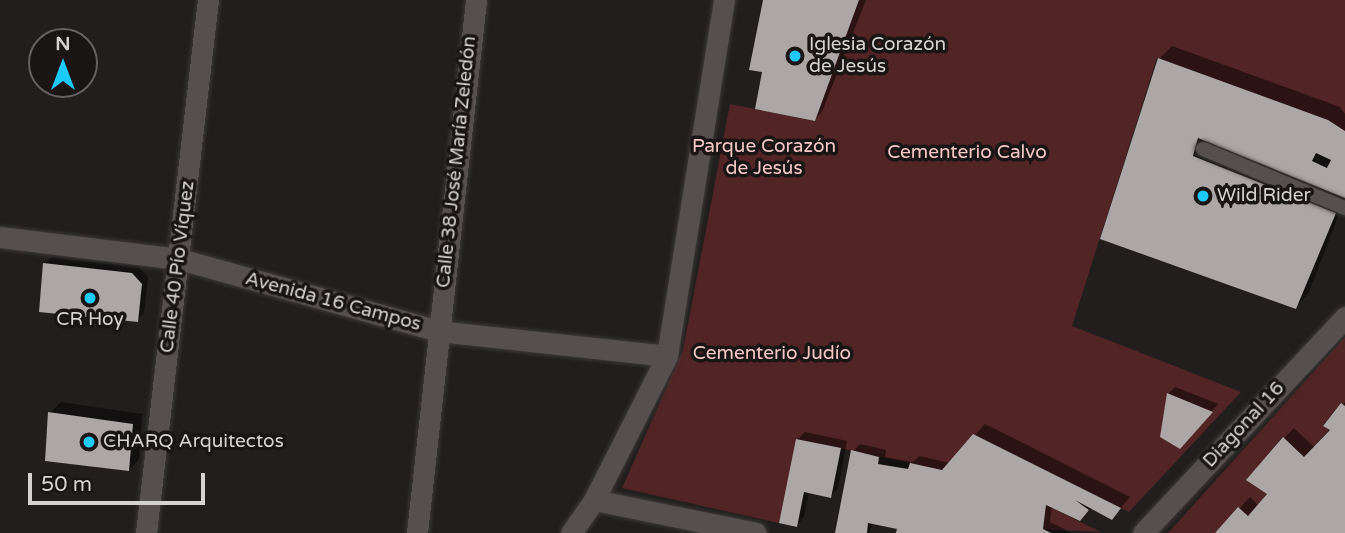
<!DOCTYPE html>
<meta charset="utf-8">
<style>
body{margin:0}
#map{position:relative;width:1345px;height:533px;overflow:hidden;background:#221e1e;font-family:"Varela Round",sans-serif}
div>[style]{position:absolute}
.green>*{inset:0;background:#512425}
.shadow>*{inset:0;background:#0007}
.building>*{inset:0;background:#aca6a6}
.roads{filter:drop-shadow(0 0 2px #3c3838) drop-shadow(0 0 2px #3c3838)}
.lane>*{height:14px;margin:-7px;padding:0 7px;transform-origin:7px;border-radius:7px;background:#554f4f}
.street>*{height:21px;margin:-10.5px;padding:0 10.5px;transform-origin:10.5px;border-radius:10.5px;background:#554f4f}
.dots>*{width:19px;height:19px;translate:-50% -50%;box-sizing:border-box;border:4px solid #191514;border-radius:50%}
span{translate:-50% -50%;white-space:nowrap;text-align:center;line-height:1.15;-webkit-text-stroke:7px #191514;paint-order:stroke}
.poi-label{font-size:19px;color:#d5d2d2}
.left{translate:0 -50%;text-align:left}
.park-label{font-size:19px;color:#f4c7c6}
.street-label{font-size:19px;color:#d5d2d2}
.north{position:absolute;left:28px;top:28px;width:70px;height:70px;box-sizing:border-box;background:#191514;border:2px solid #646160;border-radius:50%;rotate:0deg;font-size:19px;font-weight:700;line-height:28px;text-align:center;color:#d5d2d2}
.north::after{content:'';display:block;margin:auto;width:24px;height:32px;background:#1acafc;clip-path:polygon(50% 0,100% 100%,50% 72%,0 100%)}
.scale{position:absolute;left:28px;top:473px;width:177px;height:32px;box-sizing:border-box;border:4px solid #d5d2d2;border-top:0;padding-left:9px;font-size:21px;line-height:24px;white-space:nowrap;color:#d5d2d2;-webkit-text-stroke:5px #191514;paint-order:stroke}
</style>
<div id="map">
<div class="green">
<i style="clip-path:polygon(859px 0,1345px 0,1345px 131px,1328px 120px,1157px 58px,1072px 326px,1241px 392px,1129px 512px,973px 434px,942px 470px,797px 439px,779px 523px,622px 488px,683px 350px,730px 104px,815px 121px)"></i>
<i style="clip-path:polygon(1345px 337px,1345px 406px,1341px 403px,1323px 425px,1329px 430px,1304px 457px,1282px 437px,1247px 480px,1267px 494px,1248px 516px,1238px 507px,1215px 533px,1168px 533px)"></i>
<i style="clip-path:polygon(1046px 505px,1101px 532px,1043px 529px)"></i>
</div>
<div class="shadow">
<i style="clip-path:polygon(765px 0,866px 0,822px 112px,815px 119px,763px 73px)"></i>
<i style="clip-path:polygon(1172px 46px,1340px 107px,1345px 114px,1345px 194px,1206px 139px,1205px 142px,1345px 199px,1308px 294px,1295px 307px,1102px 237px,1159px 59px)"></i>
<i style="clip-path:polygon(52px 257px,139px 267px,148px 277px,144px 313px,137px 320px,44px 264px)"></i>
<i style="clip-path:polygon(1175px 387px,1218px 404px,1187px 440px,1168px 394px)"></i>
<i style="clip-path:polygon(61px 402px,142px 414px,139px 459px,129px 470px,50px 413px)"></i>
<i style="clip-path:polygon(1345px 402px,1345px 533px,1217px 533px,1250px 497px,1259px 506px,1269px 494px,1284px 438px,1294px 428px,1315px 448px,1332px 430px,1325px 425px)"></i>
<i style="clip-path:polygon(985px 424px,1130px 497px,1112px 518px,1091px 508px,1080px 519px,1052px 505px,1050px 522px,1072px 533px,898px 533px,899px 527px,873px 522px,869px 533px,839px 533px,853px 451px,860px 444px,886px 450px,885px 457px,913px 462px,919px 456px,950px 463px)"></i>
<i style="clip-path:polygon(805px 432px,847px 441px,838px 488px,831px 496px,809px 491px,804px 517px,797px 525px,781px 521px,798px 439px)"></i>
</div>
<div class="building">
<i style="clip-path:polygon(763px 0,859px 0,815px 121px,755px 109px,762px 72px,749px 70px)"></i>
<i style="clip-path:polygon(evenodd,1158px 58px,1328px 120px,1345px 131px,1345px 198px,1198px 138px,1193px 156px,1336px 213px,1296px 309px,1100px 239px,1158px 58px,1316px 153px,1331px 160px,1327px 168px,1312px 161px,1316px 153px)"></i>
<i style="clip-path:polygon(43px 263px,132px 273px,142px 284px,138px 322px,39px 312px)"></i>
<i style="clip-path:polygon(1167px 393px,1213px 412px,1180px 449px,1160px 437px)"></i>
<i style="clip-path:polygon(1341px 403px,1345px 406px,1345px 533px,1215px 533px,1238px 507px,1248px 516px,1267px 494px,1246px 480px,1283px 437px,1304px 457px,1330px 430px,1323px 426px)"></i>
<i style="clip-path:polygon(48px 412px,133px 424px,129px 471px,45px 461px)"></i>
<i style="clip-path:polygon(973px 434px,1121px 508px,1112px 520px,1075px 500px,1089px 510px,1080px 521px,1046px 505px,1043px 529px,1051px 533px,896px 533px,897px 529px,868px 523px,867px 533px,835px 533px,851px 450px,879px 457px,878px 464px,908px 469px,910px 463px,942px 470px)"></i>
<i style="clip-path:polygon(796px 439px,841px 448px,831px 498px,804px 492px,797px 527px,779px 523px)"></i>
</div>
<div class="roads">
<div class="lane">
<i style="left:1203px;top:149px;width:154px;rotate:22.6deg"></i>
</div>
<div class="street">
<i style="left:0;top:237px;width:180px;rotate:7deg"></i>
<i style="left:179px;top:259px;width:269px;rotate:15.5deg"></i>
<i style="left:438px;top:331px;width:230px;rotate:6.2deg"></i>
<i style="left:594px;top:500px;width:165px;rotate:11.5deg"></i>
<i style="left:146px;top:533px;width:537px;rotate:-83.37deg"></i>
<i style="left:417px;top:533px;width:536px;rotate:-83.68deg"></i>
<i style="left:571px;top:533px;width:40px;rotate:-55.1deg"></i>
<i style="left:594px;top:500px;width:161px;rotate:-63.1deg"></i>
<i style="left:667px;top:356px;width:361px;rotate:-80.9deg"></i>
<i style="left:1143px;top:533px;width:296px;rotate:-46.9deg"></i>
</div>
</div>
<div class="dots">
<i style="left:795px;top:56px;background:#1acafc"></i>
<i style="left:1203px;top:196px;background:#1acafc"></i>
<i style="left:90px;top:298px;background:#1acafc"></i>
<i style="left:89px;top:442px;background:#1acafc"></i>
</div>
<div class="poi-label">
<span class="left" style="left:809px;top:56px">Iglesia Corazón<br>de Jesús</span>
<span class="left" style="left:1217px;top:196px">Wild Rider</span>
<span style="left:90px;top:320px">CR Hoy</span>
<span class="left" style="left:103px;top:442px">CHARQ Arquitectos</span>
</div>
<div class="park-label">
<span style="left:764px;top:158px">Parque Corazón<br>de Jesús</span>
<span style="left:967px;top:153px">Cementerio Calvo</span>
<span style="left:772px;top:354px">Cementerio Judío</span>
</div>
<div class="street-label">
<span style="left:457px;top:162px;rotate:-84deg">Calle 38 José María Zeledón</span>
<span style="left:178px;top:267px;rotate:-83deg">Calle 40 Pío Víquez</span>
<span style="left:333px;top:302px;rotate:15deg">Avenida 16 Campos</span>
<span style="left:1244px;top:425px;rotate:-47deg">Diagonal 16</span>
</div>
<div class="north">N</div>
<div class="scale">50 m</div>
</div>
